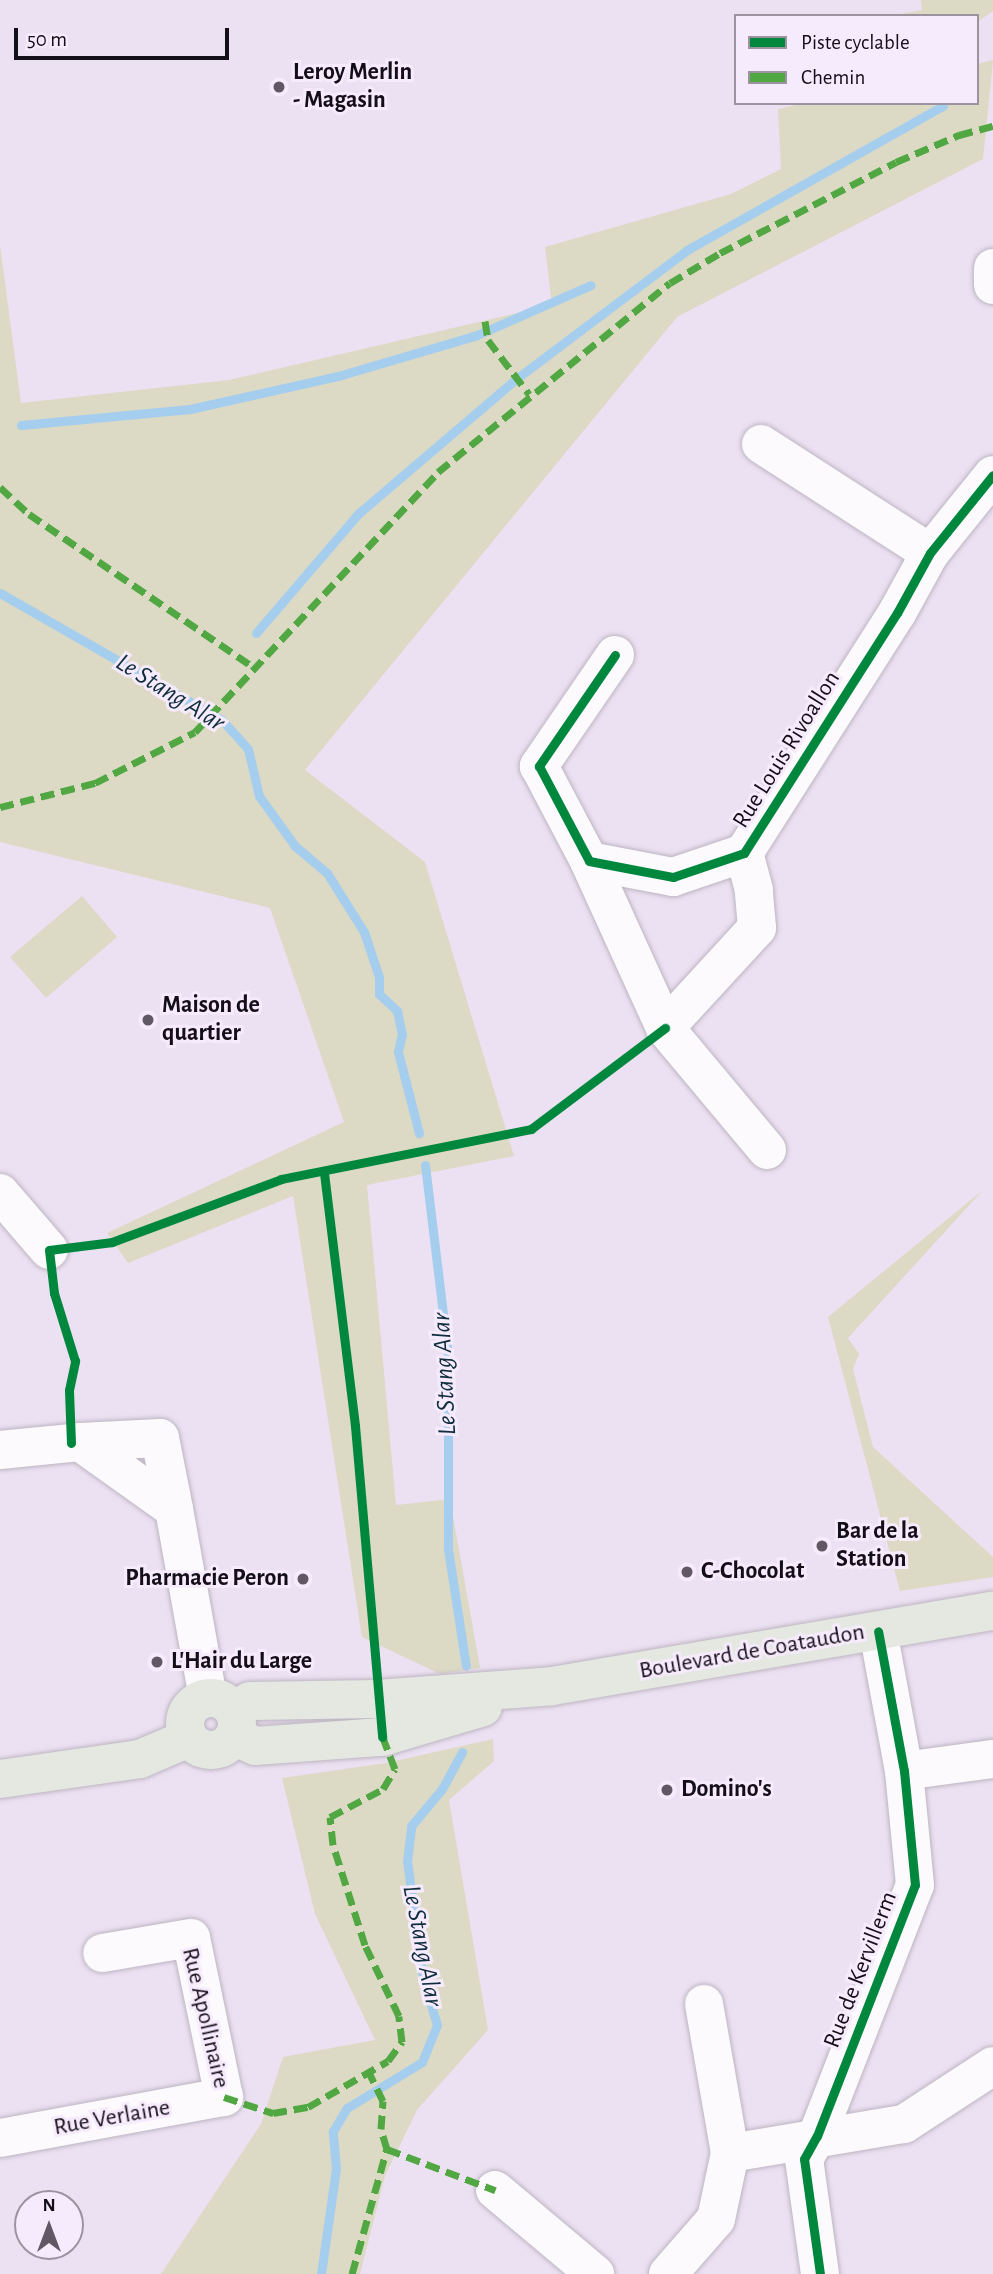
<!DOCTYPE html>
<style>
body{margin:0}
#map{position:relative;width:993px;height:2274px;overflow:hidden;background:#ece1f2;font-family:"Alegreya Sans",sans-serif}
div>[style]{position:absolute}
.green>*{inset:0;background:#dcd9c5}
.stream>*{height:9px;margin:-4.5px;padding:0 4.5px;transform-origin:4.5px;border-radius:4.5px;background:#a5ceee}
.roads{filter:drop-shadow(0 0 2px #bdb5c2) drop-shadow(0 0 2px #bdb5c2)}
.minor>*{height:38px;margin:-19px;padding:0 19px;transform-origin:19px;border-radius:19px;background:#fcfafd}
.major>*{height:38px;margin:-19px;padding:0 19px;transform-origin:19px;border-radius:19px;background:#e5e8e1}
.major>.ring{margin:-19px;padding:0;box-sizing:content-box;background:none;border:38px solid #e5e8e1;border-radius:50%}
.quiet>*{height:7px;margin-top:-3.5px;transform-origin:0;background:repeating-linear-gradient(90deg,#51a842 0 14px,transparent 0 21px)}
.cycleway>*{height:9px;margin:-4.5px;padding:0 4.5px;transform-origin:4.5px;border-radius:4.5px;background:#00873e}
.dots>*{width:19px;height:19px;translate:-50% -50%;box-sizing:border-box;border:4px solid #f6ebfd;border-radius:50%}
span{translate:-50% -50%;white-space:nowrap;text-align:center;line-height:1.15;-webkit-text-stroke:6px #f6ebfd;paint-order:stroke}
.poi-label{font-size:24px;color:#140e18;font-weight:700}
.left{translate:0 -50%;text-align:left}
.right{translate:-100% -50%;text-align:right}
.street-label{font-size:24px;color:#140e18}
.water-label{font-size:26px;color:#0f2d3d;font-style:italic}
.legend{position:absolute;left:734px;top:14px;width:245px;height:91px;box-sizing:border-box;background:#f6ebfd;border:2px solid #9c93a1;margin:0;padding:9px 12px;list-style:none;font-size:21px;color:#140e18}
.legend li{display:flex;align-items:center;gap:14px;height:35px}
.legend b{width:35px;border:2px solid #9c93a1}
.north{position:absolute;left:14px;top:2190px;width:70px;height:70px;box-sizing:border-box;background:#f6ebfd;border:2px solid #9c93a1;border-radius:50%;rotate:0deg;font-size:19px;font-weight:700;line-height:28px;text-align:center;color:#140e18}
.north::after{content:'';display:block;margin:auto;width:24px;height:32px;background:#605864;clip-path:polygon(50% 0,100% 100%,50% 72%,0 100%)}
.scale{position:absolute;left:14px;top:28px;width:215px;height:32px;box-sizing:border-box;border:4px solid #140e18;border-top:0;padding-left:9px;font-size:21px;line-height:24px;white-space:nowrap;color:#140e18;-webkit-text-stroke:5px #f6ebfd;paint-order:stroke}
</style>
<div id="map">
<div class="green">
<i style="clip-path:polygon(921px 0,993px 0,993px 11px,977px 22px,977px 16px,890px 16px,922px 10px)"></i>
<i style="clip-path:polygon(993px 60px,983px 159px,677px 317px,305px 770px,425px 862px,514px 1156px,367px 1185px,396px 1505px,450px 1499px,480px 1668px,440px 1674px,362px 1637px,293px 1196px,128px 1263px,107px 1233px,344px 1122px,270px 908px,0 842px,0 245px,21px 403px,229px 380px,552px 305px,545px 247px,731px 194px,781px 169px,778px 109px,804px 103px,977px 103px,977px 64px)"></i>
<i style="clip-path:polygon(82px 896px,117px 937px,46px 998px,10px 957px)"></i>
<i style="clip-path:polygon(983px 1190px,848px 1338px,859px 1354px,853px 1369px,873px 1447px,993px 1557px,993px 1577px,900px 1591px,828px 1317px)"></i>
<i style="clip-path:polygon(493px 1739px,494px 1761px,449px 1800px,488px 2030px,417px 2110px,385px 2176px,360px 2274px,161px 2274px,261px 2124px,283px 2057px,375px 2040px,315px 1914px,282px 1778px,386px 1763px)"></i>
</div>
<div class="stream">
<i style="left:21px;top:425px;width:170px;rotate:-5.4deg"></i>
<i style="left:190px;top:409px;width:152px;rotate:-12.6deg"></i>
<i style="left:338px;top:376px;width:145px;rotate:-16.4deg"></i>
<i style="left:477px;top:335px;width:124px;rotate:-23.7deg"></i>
<i style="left:0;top:593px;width:256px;rotate:29.8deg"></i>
<i style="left:222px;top:720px;width:39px;rotate:48deg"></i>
<i style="left:248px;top:749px;width:48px;rotate:76.8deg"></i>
<i style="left:259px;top:796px;width:62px;rotate:54.2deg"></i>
<i style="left:295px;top:846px;width:42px;rotate:40.2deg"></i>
<i style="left:327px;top:873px;width:70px;rotate:57.9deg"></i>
<i style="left:364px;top:932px;width:47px;rotate:71.6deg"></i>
<i style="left:379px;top:977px;width:17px;rotate:90deg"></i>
<i style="left:379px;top:994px;width:25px;rotate:43deg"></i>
<i style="left:397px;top:1011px;width:24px;rotate:78deg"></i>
<i style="left:402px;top:1034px;width:18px;rotate:103deg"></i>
<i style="left:398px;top:1052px;width:84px;rotate:75.5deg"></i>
<i style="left:256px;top:633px;width:158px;rotate:-49.4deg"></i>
<i style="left:359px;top:513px;width:206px;rotate:-40.5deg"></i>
<i style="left:516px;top:379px;width:214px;rotate:-37deg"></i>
<i style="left:687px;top:250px;width:294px;rotate:-29.4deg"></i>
<i style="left:425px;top:1165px;width:192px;rotate:83.1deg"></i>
<i style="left:448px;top:1356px;width:193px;rotate:90deg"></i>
<i style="left:448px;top:1549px;width:118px;rotate:81.3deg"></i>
<i style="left:321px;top:2274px;width:106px;rotate:-81.9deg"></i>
<i style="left:336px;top:2169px;width:38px;rotate:-95deg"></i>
<i style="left:333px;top:2131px;width:27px;rotate:-59deg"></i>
<i style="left:347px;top:2108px;width:88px;rotate:-31.5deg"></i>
<i style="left:422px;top:2062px;width:40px;rotate:-68deg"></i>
<i style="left:437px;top:2025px;width:48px;rotate:-106.9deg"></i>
<i style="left:423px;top:1979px;width:119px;rotate:-97.7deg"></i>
<i style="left:407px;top:1861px;width:35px;rotate:-83deg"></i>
<i style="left:411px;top:1826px;width:48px;rotate:-50deg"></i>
<i style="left:442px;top:1789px;width:42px;rotate:-61.6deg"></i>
</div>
<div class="roads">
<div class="minor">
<i style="left:993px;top:268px;width:17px;rotate:90deg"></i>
<i style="left:761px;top:444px;width:201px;rotate:32.8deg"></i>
<i style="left:615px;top:655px;width:135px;rotate:124.4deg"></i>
<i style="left:539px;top:766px;width:107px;rotate:62.2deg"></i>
<i style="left:589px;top:861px;width:86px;rotate:10.8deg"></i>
<i style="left:673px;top:877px;width:75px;rotate:-18.7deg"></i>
<i style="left:744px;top:853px;width:285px;rotate:-57.5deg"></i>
<i style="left:897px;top:613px;width:68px;rotate:-61.2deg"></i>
<i style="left:930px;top:553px;width:100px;rotate:-51.1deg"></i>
<i style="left:589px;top:861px;width:183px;rotate:65.5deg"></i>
<i style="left:665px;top:1028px;width:136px;rotate:-47.4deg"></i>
<i style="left:757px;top:928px;width:38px;rotate:-95deg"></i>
<i style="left:754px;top:890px;width:38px;rotate:-105deg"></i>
<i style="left:665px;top:1028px;width:159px;rotate:50.1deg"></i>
<i style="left:0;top:1193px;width:75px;rotate:49.3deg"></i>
<i style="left:80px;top:1442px;width:80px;rotate:-2.9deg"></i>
<i style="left:160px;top:1438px;width:72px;rotate:78.8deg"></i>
<i style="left:0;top:1450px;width:80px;rotate:-5.7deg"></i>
<i style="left:80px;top:1442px;width:115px;rotate:35.5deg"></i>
<i style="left:174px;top:1509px;width:192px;rotate:79.8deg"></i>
<i style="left:904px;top:1771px;width:90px;rotate:-7.7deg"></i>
<i style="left:704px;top:2004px;width:151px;rotate:80.1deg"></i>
<i style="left:0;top:2138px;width:228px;rotate:-10.4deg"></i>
<i style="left:224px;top:2097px;width:162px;rotate:-101.7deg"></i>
<i style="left:191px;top:1938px;width:90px;rotate:170.4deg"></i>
<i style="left:495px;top:2190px;width:131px;rotate:40deg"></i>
<i style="left:668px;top:2274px;width:73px;rotate:-48.9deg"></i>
<i style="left:716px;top:2219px;width:67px;rotate:-78deg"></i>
<i style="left:730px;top:2153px;width:176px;rotate:-9.5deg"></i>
<i style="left:904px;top:2124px;width:106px;rotate:-33.1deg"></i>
<i style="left:820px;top:2274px;width:116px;rotate:-97.9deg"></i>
<i style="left:804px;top:2159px;width:26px;rotate:-61deg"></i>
<i style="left:817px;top:2136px;width:269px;rotate:-68.7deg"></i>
<i style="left:915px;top:1885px;width:115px;rotate:-95.5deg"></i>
<i style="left:904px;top:1771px;width:142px;rotate:-100.5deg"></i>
</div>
<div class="major">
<i class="ring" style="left:185px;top:1698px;width:14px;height:14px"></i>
<i style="left:234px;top:1710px;width:18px;rotate:-29deg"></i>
<i style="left:250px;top:1701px;width:127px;rotate:-0.9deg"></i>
<i style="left:377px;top:1699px;width:175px;rotate:-4.2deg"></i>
<i style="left:552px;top:1686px;width:447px;rotate:-9.7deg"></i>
<i style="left:234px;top:1736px;width:23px;rotate:25deg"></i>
<i style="left:255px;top:1746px;width:127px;rotate:-4.1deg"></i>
<i style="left:382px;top:1737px;width:105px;rotate:-16.5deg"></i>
<i style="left:0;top:1779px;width:141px;rotate:-8.1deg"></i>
<i style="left:140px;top:1759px;width:53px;rotate:-23.2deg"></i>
</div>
</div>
<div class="quiet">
<i style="left:485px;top:321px;width:19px;rotate:81deg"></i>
<i style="left:488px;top:340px;width:68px;rotate:52.8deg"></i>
<i style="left:0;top:487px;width:40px;rotate:43deg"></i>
<i style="left:29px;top:514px;width:273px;rotate:34.3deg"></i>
<i style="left:0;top:807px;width:98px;rotate:-14.2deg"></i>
<i style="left:95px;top:783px;width:112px;rotate:-27deg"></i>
<i style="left:195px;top:732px;width:356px;rotate:-46.9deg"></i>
<i style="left:438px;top:472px;width:299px;rotate:-39.2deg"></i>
<i style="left:670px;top:283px;width:58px;rotate:-31deg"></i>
<i style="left:720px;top:253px;width:198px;rotate:-27.3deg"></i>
<i style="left:896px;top:162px;width:69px;rotate:-23.2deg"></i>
<i style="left:959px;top:135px;width:35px;rotate:-15deg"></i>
<i style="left:224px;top:2097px;width:52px;rotate:18.1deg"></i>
<i style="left:273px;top:2113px;width:36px;rotate:-10deg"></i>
<i style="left:308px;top:2107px;width:92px;rotate:-29.9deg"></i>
<i style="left:388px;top:2061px;width:24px;rotate:-54deg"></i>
<i style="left:402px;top:2042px;width:26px;rotate:-97deg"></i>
<i style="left:399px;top:2016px;width:79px;rotate:-115.6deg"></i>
<i style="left:365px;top:1945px;width:105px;rotate:-107.7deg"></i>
<i style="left:333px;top:1845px;width:28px;rotate:-96deg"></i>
<i style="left:330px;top:1817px;width:60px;rotate:-27.8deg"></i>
<i style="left:383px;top:1789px;width:23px;rotate:-59deg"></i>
<i style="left:395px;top:1769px;width:39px;rotate:-111deg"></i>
<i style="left:387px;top:2149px;width:116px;rotate:20.8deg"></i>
<i style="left:352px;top:2274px;width:130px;rotate:-74.4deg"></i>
<i style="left:387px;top:2149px;width:21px;rotate:-107deg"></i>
<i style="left:381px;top:2129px;width:28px;rotate:-86deg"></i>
<i style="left:383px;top:2101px;width:32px;rotate:-116deg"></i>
</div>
<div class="cycleway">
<i style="left:615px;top:655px;width:135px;rotate:124.4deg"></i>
<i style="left:539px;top:766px;width:107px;rotate:62.2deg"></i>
<i style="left:589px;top:861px;width:86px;rotate:10.8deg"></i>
<i style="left:673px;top:877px;width:75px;rotate:-18.7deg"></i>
<i style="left:744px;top:853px;width:285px;rotate:-57.5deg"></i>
<i style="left:897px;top:613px;width:68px;rotate:-61.2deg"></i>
<i style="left:930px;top:553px;width:100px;rotate:-51.1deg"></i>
<i style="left:324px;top:1173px;width:255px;rotate:83deg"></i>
<i style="left:355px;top:1426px;width:312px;rotate:85deg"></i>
<i style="left:71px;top:1443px;width:53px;rotate:-92.2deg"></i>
<i style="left:69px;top:1390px;width:30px;rotate:-78deg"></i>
<i style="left:75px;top:1361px;width:71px;rotate:-107.2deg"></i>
<i style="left:54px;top:1293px;width:43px;rotate:-96.6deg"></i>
<i style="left:49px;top:1250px;width:64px;rotate:-7.2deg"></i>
<i style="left:112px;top:1242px;width:180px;rotate:-20.4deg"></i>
<i style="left:281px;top:1179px;width:255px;rotate:-11.3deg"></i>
<i style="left:531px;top:1129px;width:168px;rotate:-37deg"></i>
<i style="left:820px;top:2274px;width:116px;rotate:-97.9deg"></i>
<i style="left:804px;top:2159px;width:26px;rotate:-61deg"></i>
<i style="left:817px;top:2136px;width:269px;rotate:-68.7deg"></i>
<i style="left:915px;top:1885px;width:115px;rotate:-95.5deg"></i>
<i style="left:904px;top:1771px;width:142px;rotate:-100.5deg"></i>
</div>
<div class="dots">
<i style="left:279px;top:87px;background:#605864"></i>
<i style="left:148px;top:1020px;background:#605864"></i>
<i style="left:822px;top:1546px;background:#605864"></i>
<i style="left:687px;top:1572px;background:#605864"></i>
<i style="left:303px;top:1579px;background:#605864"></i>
<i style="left:157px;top:1662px;background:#605864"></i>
<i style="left:667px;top:1790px;background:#605864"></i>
</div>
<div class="poi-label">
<span class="left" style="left:293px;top:87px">Leroy Merlin<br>- Magasin</span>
<span class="left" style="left:162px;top:1020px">Maison de<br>quartier</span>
<span class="left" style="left:836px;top:1546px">Bar de la<br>Station</span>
<span class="left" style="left:701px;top:1572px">C-Chocolat</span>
<span class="right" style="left:289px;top:1579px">Pharmacie Peron</span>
<span class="left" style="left:171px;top:1662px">L'Hair du Large</span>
<span class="left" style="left:681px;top:1790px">Domino's</span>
</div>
<div class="street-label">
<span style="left:787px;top:750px;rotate:-58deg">Rue Louis Rivoallon</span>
<span style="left:752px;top:1652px;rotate:-10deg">Boulevard de Coataudon</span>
<span style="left:861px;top:1970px;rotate:-69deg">Rue de Kervillerm</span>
<span style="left:205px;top:2018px;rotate:77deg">Rue Apollinaire</span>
<span style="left:112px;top:2118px;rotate:-10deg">Rue Verlaine</span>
</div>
<div class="water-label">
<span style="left:170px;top:693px;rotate:32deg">Le Stang Alar</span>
<span style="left:445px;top:1374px;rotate:-93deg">Le Stang Alar</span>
<span style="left:422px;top:1946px;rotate:79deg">Le Stang Alar</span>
</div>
<ul class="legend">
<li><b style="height:9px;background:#00873e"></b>Piste cyclable</li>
<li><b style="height:9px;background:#51a842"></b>Chemin</li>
</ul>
<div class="north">N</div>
<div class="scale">50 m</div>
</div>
